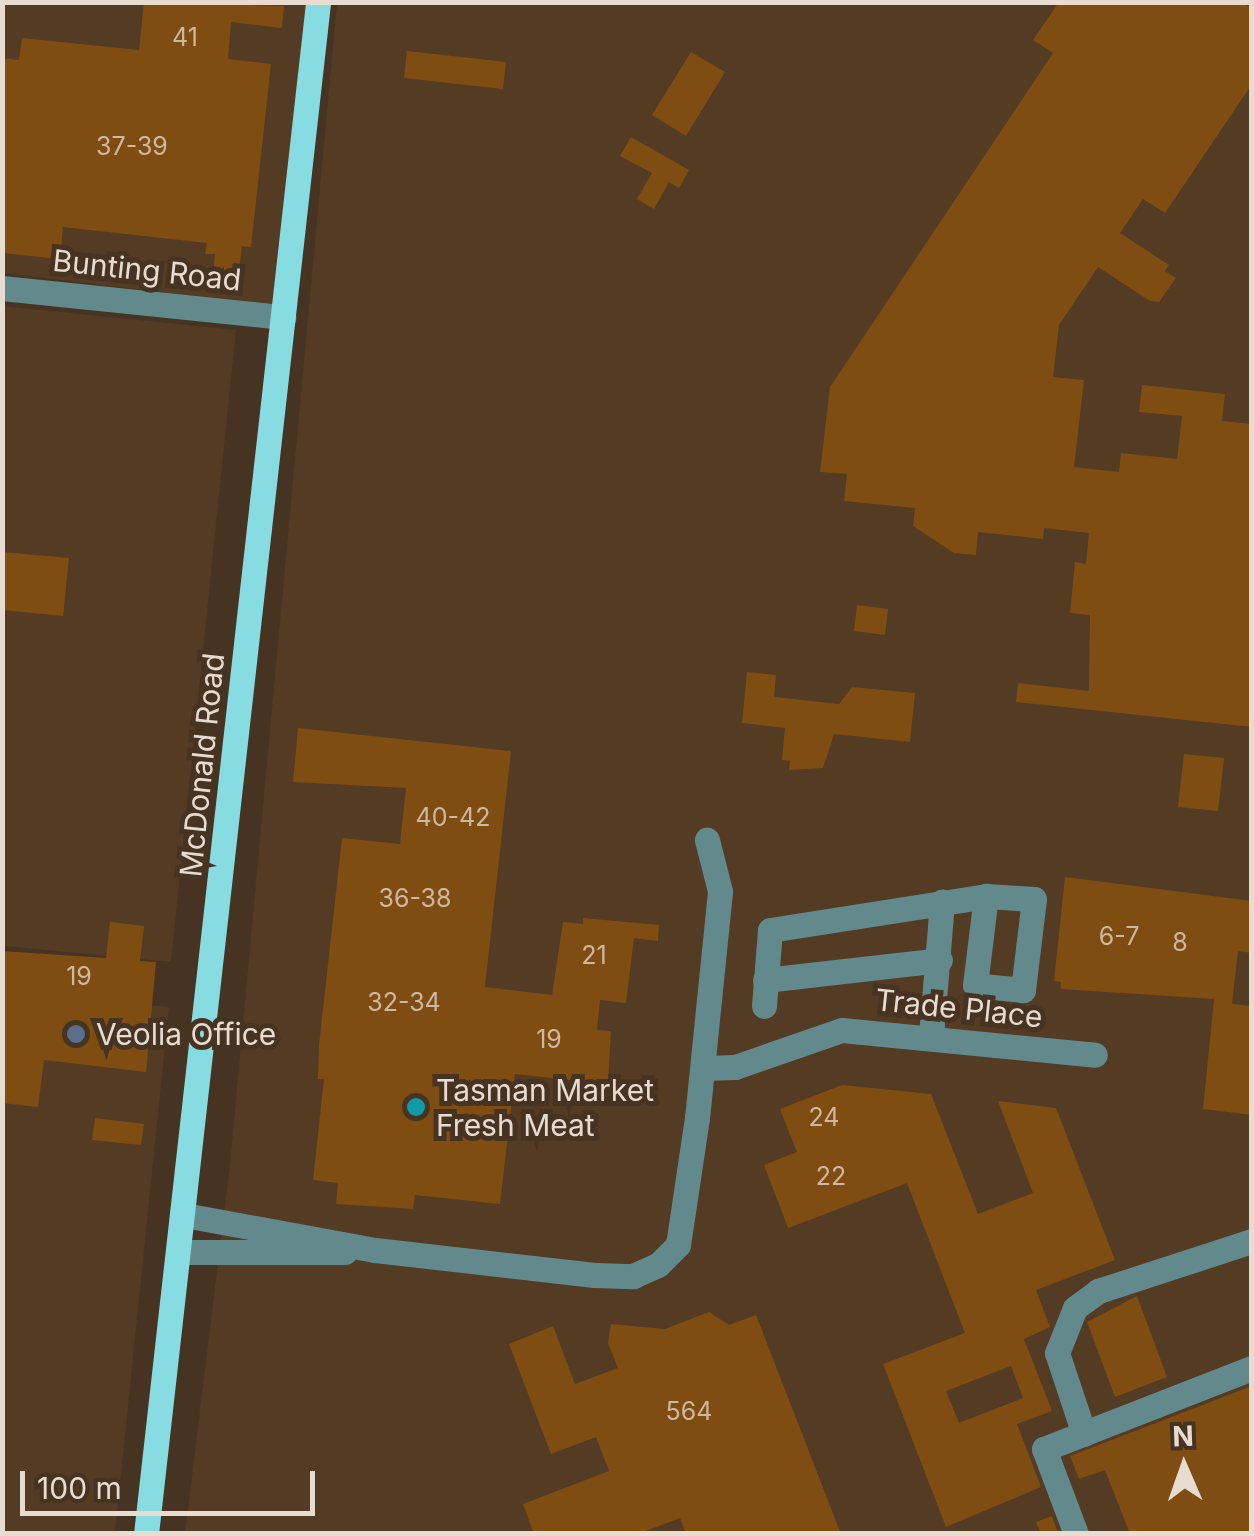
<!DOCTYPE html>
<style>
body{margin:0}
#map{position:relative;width:1254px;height:1536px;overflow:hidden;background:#463321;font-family:Inter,sans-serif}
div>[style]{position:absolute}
.built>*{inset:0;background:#543b24}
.building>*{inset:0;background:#7f4d11}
.minor>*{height:25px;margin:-12.5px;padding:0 12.5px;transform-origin:12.5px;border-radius:12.5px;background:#628a8c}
.major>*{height:25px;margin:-12.5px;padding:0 12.5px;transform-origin:12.5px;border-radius:12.5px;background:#86dce1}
.dots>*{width:28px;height:28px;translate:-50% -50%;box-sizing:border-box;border:5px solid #463321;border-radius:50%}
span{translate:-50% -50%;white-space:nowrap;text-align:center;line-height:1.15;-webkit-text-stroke:10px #463321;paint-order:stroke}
.number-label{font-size:25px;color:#ceb8a1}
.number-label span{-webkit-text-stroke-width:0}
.street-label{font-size:30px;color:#e8dcd1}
.poi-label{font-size:30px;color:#e8dcd1}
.left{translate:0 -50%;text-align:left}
.frame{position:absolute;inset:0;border:5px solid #e8dcd1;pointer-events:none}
.north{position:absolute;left:1134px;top:1416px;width:100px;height:100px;-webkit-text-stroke:8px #463321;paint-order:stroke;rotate:358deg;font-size:28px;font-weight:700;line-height:40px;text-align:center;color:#e8dcd1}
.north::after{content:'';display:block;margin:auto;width:35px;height:45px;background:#e8dcd1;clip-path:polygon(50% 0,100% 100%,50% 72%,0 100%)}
.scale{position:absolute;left:20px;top:1471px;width:295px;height:45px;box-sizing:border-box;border:5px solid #e8dcd1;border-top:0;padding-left:12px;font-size:30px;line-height:35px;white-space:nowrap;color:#e8dcd1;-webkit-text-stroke:8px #463321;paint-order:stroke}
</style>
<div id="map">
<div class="built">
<i style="clip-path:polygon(3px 3px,318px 3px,285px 307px,3px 273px)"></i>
<i style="clip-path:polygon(337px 3px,1251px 3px,1251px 1533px,185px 1534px,230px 1164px)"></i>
<i style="clip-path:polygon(2px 306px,236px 330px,171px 962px,3px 946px)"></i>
<i style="clip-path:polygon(2px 990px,169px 1007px,115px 1533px,3px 1533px)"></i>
</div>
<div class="building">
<i style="clip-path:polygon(144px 2px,284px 6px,282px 28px,231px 22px,228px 59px,271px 64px,251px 247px,242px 246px,237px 285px,212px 282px,215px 254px,205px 254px,207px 243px,63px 227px,60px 259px,2px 253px,2px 58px,19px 60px,22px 38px,139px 50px)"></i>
<i style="clip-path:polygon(1059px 2px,1242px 2px,1252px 9px,1252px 84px,1165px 213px,1143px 199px,1120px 233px,1169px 265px,1165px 271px,1176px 278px,1159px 302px,1150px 301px,1098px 267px,1059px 325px,1053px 377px,1084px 380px,1074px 467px,1119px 472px,1121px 453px,1177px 459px,1182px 416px,1139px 412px,1142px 385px,1225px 394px,1222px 421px,1252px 424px,1252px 727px,1016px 702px,1018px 683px,1089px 691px,1090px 615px,1070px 613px,1075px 562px,1086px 564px,1089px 533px,1044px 528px,1043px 539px,978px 532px,976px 555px,954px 553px,913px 526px,915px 508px,844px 501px,847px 474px,820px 472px,830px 387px,1053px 53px,1033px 40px)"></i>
<i style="clip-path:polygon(407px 51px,506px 62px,503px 89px,404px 78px)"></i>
<i style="clip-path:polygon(691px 52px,725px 72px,686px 136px,652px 115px)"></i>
<i style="clip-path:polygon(631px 137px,689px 170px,679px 188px,669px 182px,654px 209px,637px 199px,652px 173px,620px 156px)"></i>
<i style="clip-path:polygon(2px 552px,69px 558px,63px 616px,2px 610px)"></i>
<i style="clip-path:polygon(857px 605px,888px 609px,885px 635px,854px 631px)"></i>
<i style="clip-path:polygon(747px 672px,776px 675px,774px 697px,839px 704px,852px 687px,915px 693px,910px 742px,834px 734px,823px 768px,789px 770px,790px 761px,782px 760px,785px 728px,742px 723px)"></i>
<i style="clip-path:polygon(298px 728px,511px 751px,485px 987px,552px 995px,563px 922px,583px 924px,583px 918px,659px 925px,658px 941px,634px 938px,626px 1003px,600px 1000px,597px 1030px,611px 1031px,608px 1084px,515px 1074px,500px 1204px,415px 1195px,413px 1209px,336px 1204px,338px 1183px,313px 1180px,324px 1079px,318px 1079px,319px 1045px,342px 838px,400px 844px,406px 788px,293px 782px)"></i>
<i style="clip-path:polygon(1184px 754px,1224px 758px,1218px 811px,1178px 807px)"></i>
<i style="clip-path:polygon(1065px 877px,1252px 901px,1252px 953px,1238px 951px,1232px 1004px,1252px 1006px,1252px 1115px,1203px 1109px,1214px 999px,1061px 989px,1061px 982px,1054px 981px)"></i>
<i style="clip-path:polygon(110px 922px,144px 926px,140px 961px,156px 962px,146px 1072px,44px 1060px,38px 1107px,2px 1103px,2px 951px,106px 958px)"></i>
<i style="clip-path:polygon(evenodd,842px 1085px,931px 1094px,978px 1214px,1033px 1193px,998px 1101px,1056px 1108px,1115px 1260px,1036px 1290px,1050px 1327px,1024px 1339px,1052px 1411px,1017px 1424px,1041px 1487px,946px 1527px,883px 1364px,965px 1333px,907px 1183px,788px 1228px,764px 1165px,797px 1152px,780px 1109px,842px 1085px,1011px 1366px,1023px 1398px,959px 1423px,946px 1391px,1011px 1366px)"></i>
<i style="clip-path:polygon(95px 1118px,144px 1124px,141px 1145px,92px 1140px)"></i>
<i style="clip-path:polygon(1137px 1296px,1167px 1377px,1115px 1397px,1087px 1322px)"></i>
<i style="clip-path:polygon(709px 1312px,729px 1325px,756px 1315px,841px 1534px,686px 1534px,680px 1518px,638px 1534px,534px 1534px,523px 1504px,609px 1471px,596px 1437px,551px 1454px,509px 1344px,553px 1326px,575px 1384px,618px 1368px,608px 1343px,611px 1324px,665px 1329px)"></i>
<i style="clip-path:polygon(1252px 1386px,1252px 1534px,1130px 1534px,1105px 1470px,1079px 1479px,1070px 1456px)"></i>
<i style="clip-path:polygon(1052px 1516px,1058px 1534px,1041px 1534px,1036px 1522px)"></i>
</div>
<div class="minor">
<i style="left:2px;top:288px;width:283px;rotate:5.9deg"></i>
<i style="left:765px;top:980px;width:176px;rotate:-6.5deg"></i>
<i style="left:764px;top:1006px;width:76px;rotate:-85.5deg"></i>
<i style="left:770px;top:930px;width:219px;rotate:-8.9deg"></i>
<i style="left:986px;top:896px;width:48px;rotate:3.6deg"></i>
<i style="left:1034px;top:899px;width:92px;rotate:96.9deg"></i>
<i style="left:1023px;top:990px;width:48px;rotate:-174.1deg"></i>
<i style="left:975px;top:985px;width:90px;rotate:-83deg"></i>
<i style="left:931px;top:1036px;width:135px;rotate:-85.3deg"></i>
<i style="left:703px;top:1068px;width:32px;rotate:-2deg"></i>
<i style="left:735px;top:1067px;width:113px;rotate:-19.1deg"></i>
<i style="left:842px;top:1030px;width:254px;rotate:5.6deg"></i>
<i style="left:184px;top:1215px;width:194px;rotate:10.4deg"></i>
<i style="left:375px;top:1250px;width:221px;rotate:6.5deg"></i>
<i style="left:595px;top:1275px;width:38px;rotate:2deg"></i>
<i style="left:633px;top:1276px;width:27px;rotate:-24deg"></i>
<i style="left:658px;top:1265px;width:28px;rotate:-45deg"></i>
<i style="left:678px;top:1245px;width:128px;rotate:-81.5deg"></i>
<i style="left:697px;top:1118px;width:228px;rotate:-84.2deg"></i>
<i style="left:720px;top:891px;width:53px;rotate:-104.3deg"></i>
<i style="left:180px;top:1252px;width:165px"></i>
<i style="left:1084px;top:1434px;width:85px;rotate:-108.4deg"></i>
<i style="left:1057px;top:1353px;width:48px;rotate:-68.2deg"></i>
<i style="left:1075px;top:1308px;width:29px;rotate:-36deg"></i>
<i style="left:1098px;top:1291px;width:162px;rotate:-18deg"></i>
<i style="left:1076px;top:1534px;width:91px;rotate:-110.6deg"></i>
<i style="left:1044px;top:1449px;width:223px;rotate:-21.3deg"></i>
</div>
<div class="major">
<i style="left:146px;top:1534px;width:1542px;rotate:-83.59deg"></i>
</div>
<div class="dots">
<i style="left:76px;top:1034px;background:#5c6f8a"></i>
<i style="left:416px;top:1107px;background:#0f9aa8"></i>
</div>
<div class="number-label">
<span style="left:185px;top:37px">41</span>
<span style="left:132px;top:146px">37-39</span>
<span style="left:453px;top:817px">40-42</span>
<span style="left:415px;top:898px">36-38</span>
<span style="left:1119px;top:936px">6-7</span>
<span style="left:1180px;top:942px">8</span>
<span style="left:594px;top:955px">21</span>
<span style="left:79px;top:976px">19</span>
<span style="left:404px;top:1002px">32-34</span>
<span style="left:549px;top:1039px">19</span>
<span style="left:824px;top:1117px">24</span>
<span style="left:831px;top:1176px">22</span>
<span style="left:689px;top:1411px">564</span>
</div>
<div class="street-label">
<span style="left:147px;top:270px;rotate:6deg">Bunting Road</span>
<span style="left:202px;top:765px;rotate:-84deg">McDonald Road</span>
<span style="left:959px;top:1008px;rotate:6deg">Trade Place</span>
</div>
<div class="poi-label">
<span class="left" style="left:96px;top:1034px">Veolia Office</span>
<span class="left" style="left:436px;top:1107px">Tasman Market<br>Fresh Meat</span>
</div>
<div class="frame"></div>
<div class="north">N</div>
<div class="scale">100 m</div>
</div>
